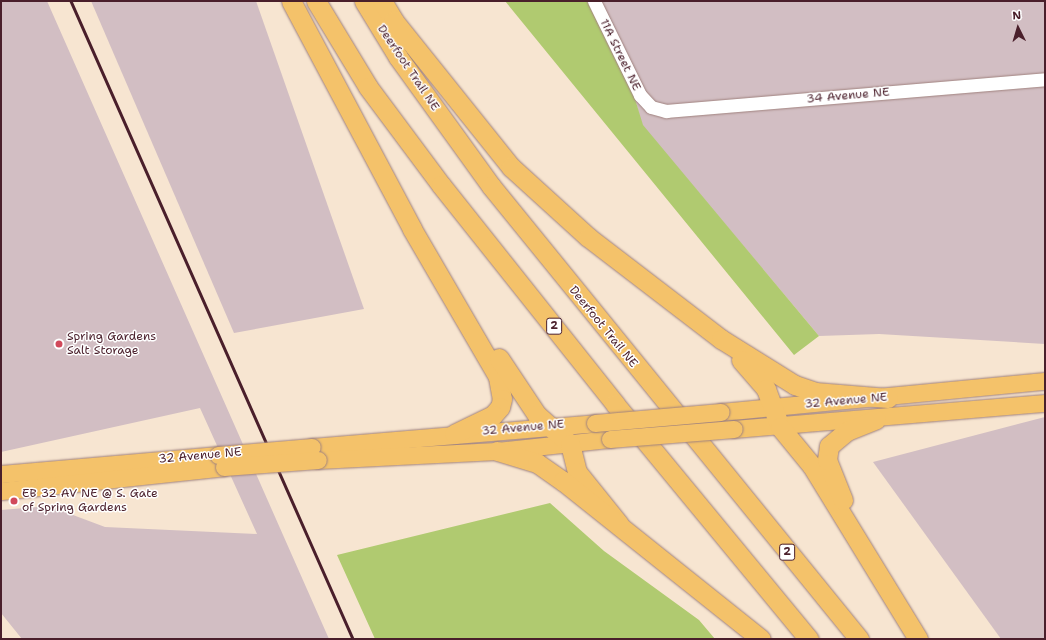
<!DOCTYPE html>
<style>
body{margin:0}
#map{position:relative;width:1046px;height:640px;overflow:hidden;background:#f7e5d1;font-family:"Shantell Sans",sans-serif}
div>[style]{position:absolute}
.industrial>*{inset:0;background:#d2bec3}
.green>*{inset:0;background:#b0ca70}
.roads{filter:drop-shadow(0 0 1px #a0827e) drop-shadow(0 0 1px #a0827e)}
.minor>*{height:13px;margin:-6.5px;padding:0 6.5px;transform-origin:6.5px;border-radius:6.5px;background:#fff}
.major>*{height:17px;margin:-8.5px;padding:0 8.5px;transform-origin:8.5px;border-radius:8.5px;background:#f4c26a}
.highway>*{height:19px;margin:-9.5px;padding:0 9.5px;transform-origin:9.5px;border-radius:9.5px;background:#f4c26a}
.rail>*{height:2.5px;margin:-1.25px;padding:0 1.25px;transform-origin:1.25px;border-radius:1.25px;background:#4a1f2b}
.bridges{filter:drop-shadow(0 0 1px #a0827e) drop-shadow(0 0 1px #a0827e)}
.major-bridge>*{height:17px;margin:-8.5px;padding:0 8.5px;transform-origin:8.5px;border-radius:8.5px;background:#f4c26a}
.dots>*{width:11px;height:11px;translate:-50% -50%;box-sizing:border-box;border:2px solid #fff;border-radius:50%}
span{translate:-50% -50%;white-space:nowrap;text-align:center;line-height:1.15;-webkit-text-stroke:3px #fff;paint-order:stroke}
.shield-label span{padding:1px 3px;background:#fff;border:1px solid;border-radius:3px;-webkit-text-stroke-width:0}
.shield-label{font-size:11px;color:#4a1f2b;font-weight:700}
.street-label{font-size:12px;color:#4a1f2b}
.poi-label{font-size:12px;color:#4a1f2b}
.left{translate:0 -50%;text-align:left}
.frame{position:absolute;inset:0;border:2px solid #4a1f2b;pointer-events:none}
.north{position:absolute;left:998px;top:8px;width:40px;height:40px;-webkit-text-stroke:3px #fff;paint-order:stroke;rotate:355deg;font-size:11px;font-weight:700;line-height:16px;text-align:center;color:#4a1f2b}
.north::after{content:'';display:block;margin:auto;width:14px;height:18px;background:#4a1f2b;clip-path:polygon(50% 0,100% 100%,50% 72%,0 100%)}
</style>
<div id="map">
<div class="industrial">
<i style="clip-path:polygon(1px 1px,47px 1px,329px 639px,22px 639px,1px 613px,1px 510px,49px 506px,105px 527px,257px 534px,200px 408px,1px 452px)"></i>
<i style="clip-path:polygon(91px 1px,256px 1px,364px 309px,234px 333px)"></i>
<i style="clip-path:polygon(587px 1px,1045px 1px,1045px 344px,879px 334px,819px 336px,642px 125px,635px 99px)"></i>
<i style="clip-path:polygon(1045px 417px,1045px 639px,1001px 639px,873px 462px)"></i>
</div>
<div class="green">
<i style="clip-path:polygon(505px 1px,587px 1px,635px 99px,643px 125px,819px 336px,794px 355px)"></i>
<i style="clip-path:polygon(550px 503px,604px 551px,699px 620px,715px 639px,375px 639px,337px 555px)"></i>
</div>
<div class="roads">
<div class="minor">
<i style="left:594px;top:1px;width:105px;rotate:63.9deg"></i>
<i style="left:640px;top:95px;width:16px;rotate:47deg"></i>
<i style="left:651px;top:107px;width:16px;rotate:15deg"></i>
<i style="left:666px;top:111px;width:380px;rotate:-4.8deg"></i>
</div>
<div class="major">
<i style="left:721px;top:412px;width:325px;rotate:-5.5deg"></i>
<i style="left:734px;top:429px;width:312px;rotate:-4.8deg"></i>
<i style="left:312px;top:447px;width:284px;rotate:-4.8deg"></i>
<i style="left:318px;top:460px;width:179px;rotate:-2.9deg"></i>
<i style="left:497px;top:451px;width:114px;rotate:-6.1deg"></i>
<i style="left:1px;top:474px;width:218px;rotate:-5deg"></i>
<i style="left:1px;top:491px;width:224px;rotate:-6.1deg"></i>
</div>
<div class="highway">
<i style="left:291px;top:1px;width:258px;rotate:62deg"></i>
<i style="left:412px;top:229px;width:171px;rotate:59.8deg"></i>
<i style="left:498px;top:377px;width:22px;rotate:80deg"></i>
<i style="left:502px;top:399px;width:8px;rotate:104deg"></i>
<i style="left:500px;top:407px;width:11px;rotate:131deg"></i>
<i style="left:493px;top:415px;width:43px;rotate:154deg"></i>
<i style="left:316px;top:1px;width:100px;rotate:58.8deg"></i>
<i style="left:368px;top:87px;width:122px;rotate:53.3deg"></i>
<i style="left:441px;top:185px;width:280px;rotate:51.5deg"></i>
<i style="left:615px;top:404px;width:305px;rotate:50.5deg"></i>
<i style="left:364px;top:1px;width:66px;rotate:58.7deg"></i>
<i style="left:398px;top:57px;width:159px;rotate:54.2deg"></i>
<i style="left:491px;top:186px;width:584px;rotate:50.91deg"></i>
<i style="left:382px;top:1px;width:23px;rotate:59deg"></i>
<i style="left:394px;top:21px;width:187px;rotate:51.3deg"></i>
<i style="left:511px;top:167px;width:104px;rotate:42.3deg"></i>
<i style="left:588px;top:237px;width:168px;rotate:37.5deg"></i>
<i style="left:721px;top:339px;width:87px;rotate:31.9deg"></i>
<i style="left:795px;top:385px;width:21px;rotate:19deg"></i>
<i style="left:815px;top:392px;width:73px;rotate:4.7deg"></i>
<i style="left:499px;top:358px;width:69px;rotate:56.3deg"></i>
<i style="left:537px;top:415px;width:44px;rotate:41.3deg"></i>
<i style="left:570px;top:444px;width:29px;rotate:76deg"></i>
<i style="left:577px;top:472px;width:67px;rotate:51.1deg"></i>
<i style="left:741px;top:360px;width:38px;rotate:49deg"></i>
<i style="left:766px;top:389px;width:40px;rotate:69.8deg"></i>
<i style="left:780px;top:427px;width:50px;rotate:50.6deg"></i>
<i style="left:812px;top:466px;width:203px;rotate:58.5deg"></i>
<i style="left:497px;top:451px;width:42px;rotate:16.7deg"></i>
<i style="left:537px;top:463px;width:32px;rotate:35deg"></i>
<i style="left:563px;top:481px;width:253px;rotate:38.6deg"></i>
<i style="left:843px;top:500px;width:43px;rotate:-111.8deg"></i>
<i style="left:827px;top:460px;width:14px;rotate:-82deg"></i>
<i style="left:829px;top:446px;width:23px;rotate:-40deg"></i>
<i style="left:847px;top:431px;width:31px;rotate:-22deg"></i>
</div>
</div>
<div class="rail">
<i style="left:71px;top:1px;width:698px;rotate:66.15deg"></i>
</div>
<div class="bridges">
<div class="major-bridge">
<i style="left:595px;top:423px;width:126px;rotate:-5deg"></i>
<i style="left:610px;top:439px;width:124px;rotate:-4.6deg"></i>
<i style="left:218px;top:455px;width:94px;rotate:-4.9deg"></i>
<i style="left:224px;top:467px;width:94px;rotate:-4.3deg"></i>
</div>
</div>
<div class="dots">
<i style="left:59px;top:344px;background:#d1495b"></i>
<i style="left:14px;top:501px;background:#d1495b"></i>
</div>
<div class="shield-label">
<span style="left:554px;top:326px">2</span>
<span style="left:787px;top:552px">2</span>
</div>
<div class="street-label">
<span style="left:620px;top:55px;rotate:64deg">11A Street NE</span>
<span style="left:408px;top:68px;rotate:56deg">Deerfoot Trail NE</span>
<span style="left:848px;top:96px;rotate:-5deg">34 Avenue NE</span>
<span style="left:603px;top:327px;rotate:51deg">Deerfoot Trail NE</span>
<span style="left:846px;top:401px;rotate:-5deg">32 Avenue NE</span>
<span style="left:523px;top:428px;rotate:-5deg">32 Avenue NE</span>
<span style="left:200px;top:456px;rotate:-5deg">32 Avenue NE</span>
</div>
<div class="poi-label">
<span class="left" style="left:67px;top:344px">Spring Gardens<br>Salt Storage</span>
<span class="left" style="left:22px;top:501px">EB 32 AV NE @ S. Gate<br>of Spring Gardens</span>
</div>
<div class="frame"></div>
<div class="north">N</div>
</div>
